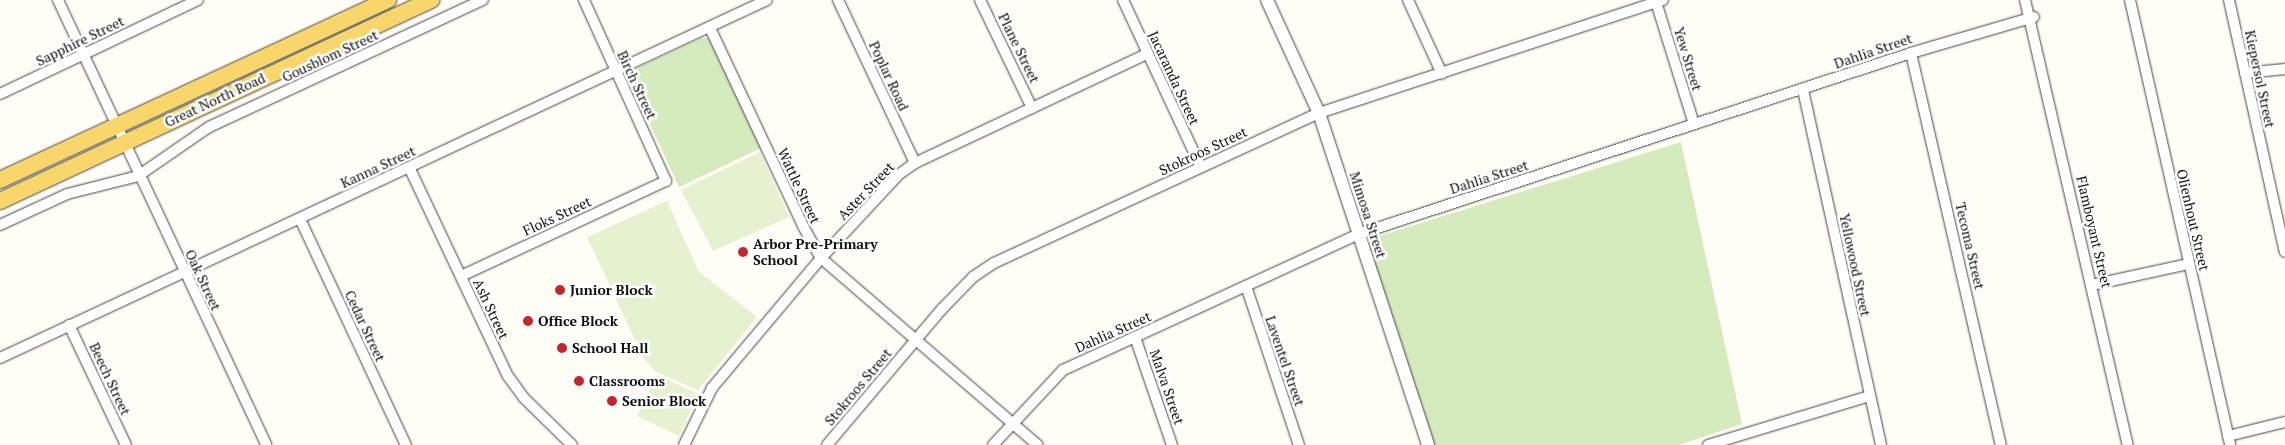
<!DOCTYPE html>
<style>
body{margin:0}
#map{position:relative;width:2285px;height:445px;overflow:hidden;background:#fffdf5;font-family:"PT Serif",serif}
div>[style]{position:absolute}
.green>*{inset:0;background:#d5ebbd}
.pitch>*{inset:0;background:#e6f2cf}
.roads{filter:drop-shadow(0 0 1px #444) drop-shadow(0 0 1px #444)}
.minor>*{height:10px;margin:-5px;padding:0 5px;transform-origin:5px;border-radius:5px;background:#fff}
.tertiary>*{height:12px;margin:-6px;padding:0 6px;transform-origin:6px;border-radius:6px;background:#fff}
.primary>*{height:16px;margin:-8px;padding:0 8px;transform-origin:8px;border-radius:8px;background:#f9d66b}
.dots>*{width:14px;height:14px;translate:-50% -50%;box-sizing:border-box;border:2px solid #fff;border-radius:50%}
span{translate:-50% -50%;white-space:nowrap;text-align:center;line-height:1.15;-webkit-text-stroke:5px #fff;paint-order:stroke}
.street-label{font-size:14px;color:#111}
.poi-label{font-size:14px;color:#111;font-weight:700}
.left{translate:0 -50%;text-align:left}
</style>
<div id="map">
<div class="green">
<i style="clip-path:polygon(701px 38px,710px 38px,761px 148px,679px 187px,630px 81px,633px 70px)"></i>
<i style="clip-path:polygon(1681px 142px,1742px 424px,1679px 445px,1433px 445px,1368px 247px,1370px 239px)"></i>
</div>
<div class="pitch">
<i style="clip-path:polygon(760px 152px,789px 217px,713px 251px,681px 190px)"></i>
<i style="clip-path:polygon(667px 201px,699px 272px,757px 317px,698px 390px,656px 372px,644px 359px,587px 237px)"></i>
<i style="clip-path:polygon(657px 375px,698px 394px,679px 436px,637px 416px)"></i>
</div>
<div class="roads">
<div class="minor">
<i style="left:58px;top:0;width:491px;rotate:64.9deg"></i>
<i style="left:838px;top:0;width:180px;rotate:64.7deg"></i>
<i style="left:980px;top:0;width:120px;rotate:64.3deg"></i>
<i style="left:1123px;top:0;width:184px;rotate:65deg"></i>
<i style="left:1408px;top:0;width:81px;rotate:65.3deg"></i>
<i style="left:2025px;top:0;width:457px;rotate:77deg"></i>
<i style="left:2130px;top:0;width:456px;rotate:77.3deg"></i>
<i style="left:2229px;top:0;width:258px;rotate:77.5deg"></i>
<i style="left:1656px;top:2px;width:128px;rotate:72.7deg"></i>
<i style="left:710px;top:28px;width:219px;rotate:64.8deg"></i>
<i style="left:803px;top:226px;width:37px;rotate:61deg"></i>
<i style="left:821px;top:258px;width:286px;rotate:40.8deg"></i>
<i style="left:1911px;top:53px;width:402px;rotate:77.1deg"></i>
<i style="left:2245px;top:73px;width:40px;rotate:-5.7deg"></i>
<i style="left:1803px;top:90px;width:363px;rotate:77.6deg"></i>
<i style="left:0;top:94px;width:219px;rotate:-25.4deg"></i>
<i style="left:409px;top:167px;width:231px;rotate:64.7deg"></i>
<i style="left:508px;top:376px;width:27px;rotate:54deg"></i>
<i style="left:524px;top:398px;width:67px;rotate:44.4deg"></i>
<i style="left:300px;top:219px;width:250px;rotate:64.9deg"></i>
<i style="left:0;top:225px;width:74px;rotate:-24.8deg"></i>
<i style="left:67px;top:194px;width:73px;rotate:-14.2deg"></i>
<i style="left:138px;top:176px;width:86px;rotate:-34.6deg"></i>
<i style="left:209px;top:127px;width:302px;rotate:-24.9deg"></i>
<i style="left:461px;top:276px;width:226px;rotate:-24.9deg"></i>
<i style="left:666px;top:181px;width:199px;rotate:-114.4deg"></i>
<i style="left:2092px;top:285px;width:98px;rotate:-12.3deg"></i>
<i style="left:1246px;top:286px;width:168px;rotate:71.6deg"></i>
<i style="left:69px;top:325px;width:133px;rotate:64.6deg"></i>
<i style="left:1135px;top:337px;width:114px;rotate:71.1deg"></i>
<i style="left:0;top:358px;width:846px;rotate:-25.02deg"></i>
<i style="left:2228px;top:436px;width:59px;rotate:-13.8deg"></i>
<i style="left:684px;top:445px;width:64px;rotate:-63.8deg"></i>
<i style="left:712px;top:388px;width:170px;rotate:-50deg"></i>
<i style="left:821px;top:258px;width:113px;rotate:-47.1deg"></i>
<i style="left:898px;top:175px;width:21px;rotate:-35deg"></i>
<i style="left:915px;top:163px;width:256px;rotate:-25.2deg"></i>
<i style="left:827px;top:445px;width:178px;rotate:-49.8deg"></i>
<i style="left:942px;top:309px;width:45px;rotate:-45.9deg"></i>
<i style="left:973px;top:277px;width:25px;rotate:-34deg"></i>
<i style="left:994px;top:263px;width:358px;rotate:-24.8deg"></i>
<i style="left:1319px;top:113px;width:362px;rotate:-18.2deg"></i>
<i style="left:993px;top:445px;width:103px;rotate:-47deg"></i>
<i style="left:1063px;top:370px;width:326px;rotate:-24.7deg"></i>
<i style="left:1359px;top:234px;width:581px;rotate:-18.15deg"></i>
<i style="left:1911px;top:53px;width:128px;rotate:-16.3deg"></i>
<i style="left:1708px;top:445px;width:168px;rotate:-16.9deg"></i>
</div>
<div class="tertiary">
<i style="left:1267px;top:0;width:124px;rotate:65.3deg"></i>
<i style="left:1319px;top:113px;width:349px;rotate:71.8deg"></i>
</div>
<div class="primary">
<i style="left:0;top:180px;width:428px;rotate:-24.9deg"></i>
<i style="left:0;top:201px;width:476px;rotate:-25deg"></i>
</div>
</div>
<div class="dots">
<i style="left:743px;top:252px;background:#c4262e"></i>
<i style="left:560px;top:290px;background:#c4262e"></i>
<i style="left:528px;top:321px;background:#c4262e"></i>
<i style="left:562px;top:348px;background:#c4262e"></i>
<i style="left:579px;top:381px;background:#c4262e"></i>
<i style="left:612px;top:401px;background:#c4262e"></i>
</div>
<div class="street-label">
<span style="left:80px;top:41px;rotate:-26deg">Sapphire Street</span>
<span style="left:1019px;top:48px;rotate:64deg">Plane Street</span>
<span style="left:1873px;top:51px;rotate:-19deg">Dahlia Street</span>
<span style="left:330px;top:56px;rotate:-25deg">Gousblom Street</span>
<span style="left:1688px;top:59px;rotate:73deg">Yew Street</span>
<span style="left:889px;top:76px;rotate:65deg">Poplar Road</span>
<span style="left:1174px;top:78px;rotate:65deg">Jacaranda Street</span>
<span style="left:2260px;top:79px;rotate:78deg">Kiepersol Street</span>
<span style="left:637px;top:85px;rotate:65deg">Birch Street</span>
<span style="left:215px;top:100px;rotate:-25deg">Great North Road</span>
<span style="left:1203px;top:151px;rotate:-25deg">Stokroos Street</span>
<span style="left:378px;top:167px;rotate:-25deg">Kanna Street</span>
<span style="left:1489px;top:177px;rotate:-18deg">Dahlia Street</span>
<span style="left:799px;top:186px;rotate:65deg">Wattle Street</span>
<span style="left:866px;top:191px;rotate:-46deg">Aster Street</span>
<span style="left:1368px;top:215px;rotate:72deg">Mimosa Street</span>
<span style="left:557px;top:216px;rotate:-25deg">Floks Street</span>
<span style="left:2193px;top:220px;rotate:77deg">Olienhout Street</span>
<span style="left:2094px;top:232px;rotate:77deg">Flamboyant Street</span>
<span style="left:1970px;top:246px;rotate:77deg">Tecoma Street</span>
<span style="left:1855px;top:265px;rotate:78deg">Yellowood Street</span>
<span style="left:203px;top:280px;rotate:65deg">Oak Street</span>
<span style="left:491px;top:309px;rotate:65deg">Ash Street</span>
<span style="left:365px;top:326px;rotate:65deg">Cedar Street</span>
<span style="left:1113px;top:332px;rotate:-24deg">Dahlia Street</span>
<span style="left:1285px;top:361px;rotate:71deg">Laventel Street</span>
<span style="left:110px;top:379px;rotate:65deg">Beech Street</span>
<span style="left:858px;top:387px;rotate:-50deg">Stokroos Street</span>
<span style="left:1167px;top:387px;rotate:71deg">Malva Street</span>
</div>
<div class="poi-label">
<span class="left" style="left:753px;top:252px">Arbor Pre-Primary<br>School</span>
<span class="left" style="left:570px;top:290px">Junior Block</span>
<span class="left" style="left:538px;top:321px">Office Block</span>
<span class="left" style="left:572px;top:348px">School Hall</span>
<span class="left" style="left:589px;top:381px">Classrooms</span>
<span class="left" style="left:622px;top:401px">Senior Block</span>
</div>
</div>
